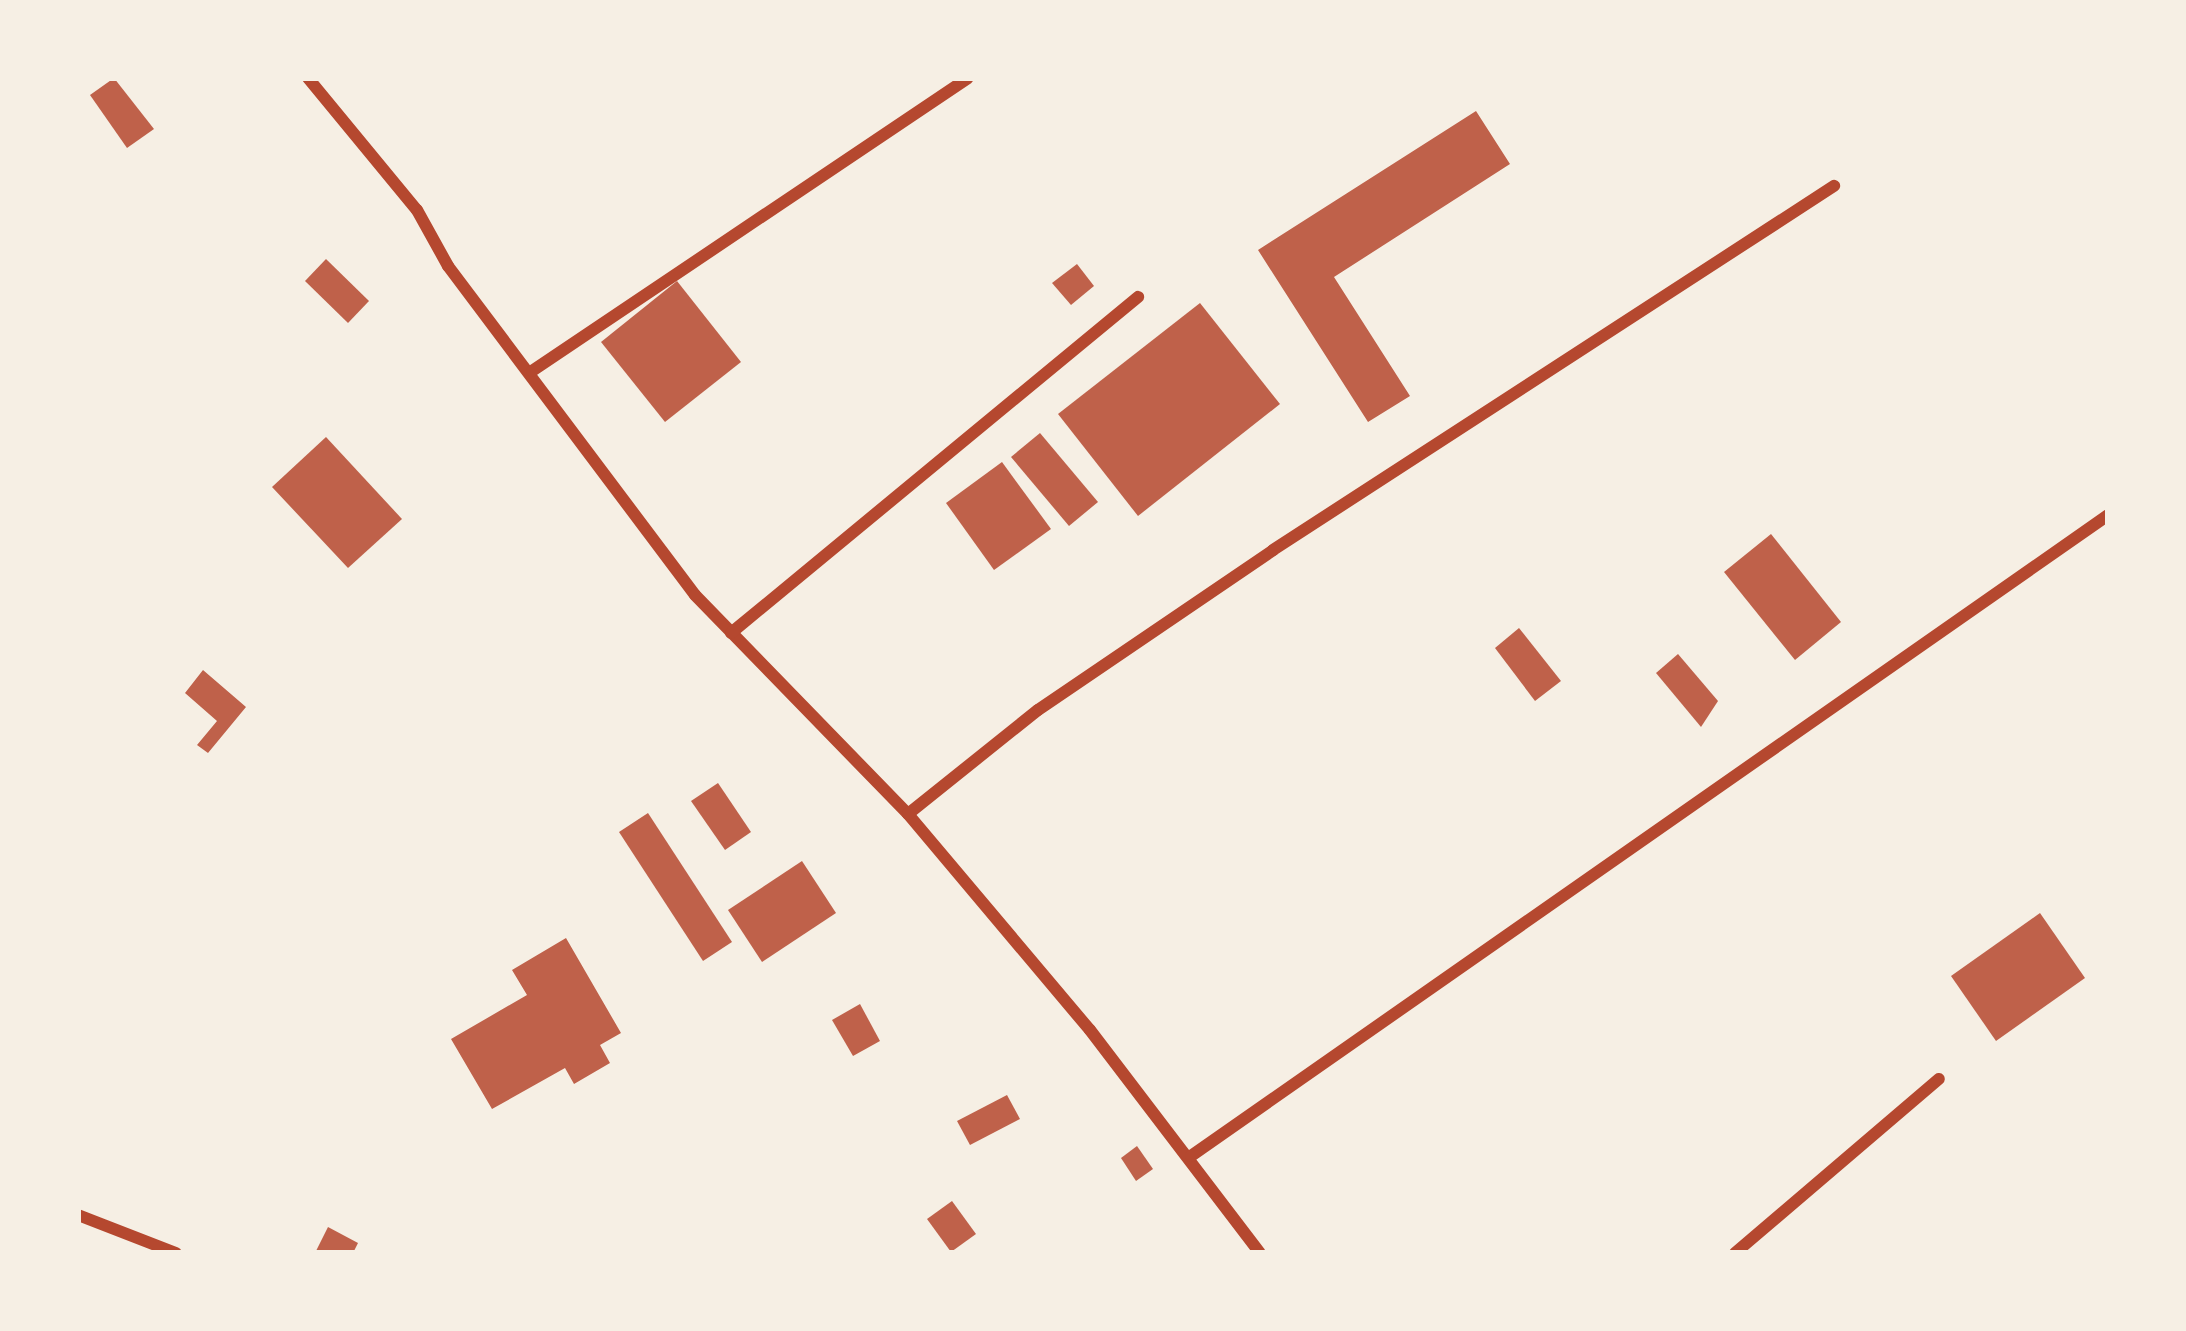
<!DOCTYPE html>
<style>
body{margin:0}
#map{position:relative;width:2186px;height:1331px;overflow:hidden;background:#f6efe4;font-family:Barlow,sans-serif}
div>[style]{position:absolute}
.building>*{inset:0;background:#bf614a}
.minor>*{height:12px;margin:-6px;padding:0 6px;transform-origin:6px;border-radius:6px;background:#b5482f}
span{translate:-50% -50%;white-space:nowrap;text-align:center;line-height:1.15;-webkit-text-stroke:9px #f6efe4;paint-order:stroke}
.frame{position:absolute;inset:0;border:81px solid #f6efe4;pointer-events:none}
</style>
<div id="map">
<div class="building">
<i style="clip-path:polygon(114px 78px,154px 129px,127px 148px,90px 95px)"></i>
<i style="clip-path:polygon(1476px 111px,1510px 164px,1334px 277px,1410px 396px,1368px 422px,1258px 250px)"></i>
<i style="clip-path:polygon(326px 259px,369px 301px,348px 323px,305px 281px)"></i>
<i style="clip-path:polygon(1077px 264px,1094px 286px,1071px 305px,1052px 283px)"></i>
<i style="clip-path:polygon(677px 281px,741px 362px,665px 422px,601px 342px)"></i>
<i style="clip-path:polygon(1200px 303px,1280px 404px,1138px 516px,1058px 414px)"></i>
<i style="clip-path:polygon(1040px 433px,1098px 502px,1069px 526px,1011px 457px)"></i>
<i style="clip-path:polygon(326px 437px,402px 519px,348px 568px,272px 487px)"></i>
<i style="clip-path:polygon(1002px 462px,1051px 529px,994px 570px,946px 503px)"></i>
<i style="clip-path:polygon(1771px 534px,1841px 622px,1795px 660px,1724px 572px)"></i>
<i style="clip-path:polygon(1519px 628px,1561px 681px,1535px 701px,1495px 648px)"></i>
<i style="clip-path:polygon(1678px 654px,1718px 701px,1701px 727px,1656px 673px)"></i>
<i style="clip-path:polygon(203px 670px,246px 707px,208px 753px,197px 745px,217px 721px,185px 693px)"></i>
<i style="clip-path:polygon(718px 783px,751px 832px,725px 850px,691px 801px)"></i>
<i style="clip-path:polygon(648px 813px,732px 942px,703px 961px,619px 832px)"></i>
<i style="clip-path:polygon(802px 861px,836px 913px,762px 962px,728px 910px)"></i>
<i style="clip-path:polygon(2040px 913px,2085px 978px,1996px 1041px,1951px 976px)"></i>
<i style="clip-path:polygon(566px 938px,621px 1033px,600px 1045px,610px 1063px,574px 1084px,565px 1068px,492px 1109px,451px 1039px,527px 995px,512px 970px)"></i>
<i style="clip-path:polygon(860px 1004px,880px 1041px,853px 1056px,832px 1020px)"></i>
<i style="clip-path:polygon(1007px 1095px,1020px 1119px,970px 1145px,957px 1121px)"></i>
<i style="clip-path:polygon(1137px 1146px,1153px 1169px,1136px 1181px,1121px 1158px)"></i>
<i style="clip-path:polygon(952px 1201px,976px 1234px,951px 1252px,927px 1219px)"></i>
<i style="clip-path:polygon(328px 1227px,358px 1243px,353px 1253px,315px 1253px)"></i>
</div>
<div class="minor">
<i style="left:308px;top:78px;width:171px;rotate:50.5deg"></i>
<i style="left:417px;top:210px;width:64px;rotate:61deg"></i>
<i style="left:448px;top:266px;width:411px;rotate:53.1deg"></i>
<i style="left:695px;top:595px;width:305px;rotate:45.8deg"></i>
<i style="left:908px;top:814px;width:282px;rotate:49.9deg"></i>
<i style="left:1090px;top:1030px;width:280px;rotate:52.7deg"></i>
<i style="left:532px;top:371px;width:525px;rotate:-33.9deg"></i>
<i style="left:731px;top:633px;width:528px;rotate:-39.54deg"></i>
<i style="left:908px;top:814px;width:166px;rotate:-38.7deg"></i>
<i style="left:1038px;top:710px;width:284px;rotate:-34.2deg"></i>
<i style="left:1273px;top:550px;width:669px;rotate:-32.98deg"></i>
<i style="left:1191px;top:1156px;width:1119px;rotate:-34.95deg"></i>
<i style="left:78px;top:1215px;width:105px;rotate:21.2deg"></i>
<i style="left:1735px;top:1253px;width:268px;rotate:-40.5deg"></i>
</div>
<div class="frame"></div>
</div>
